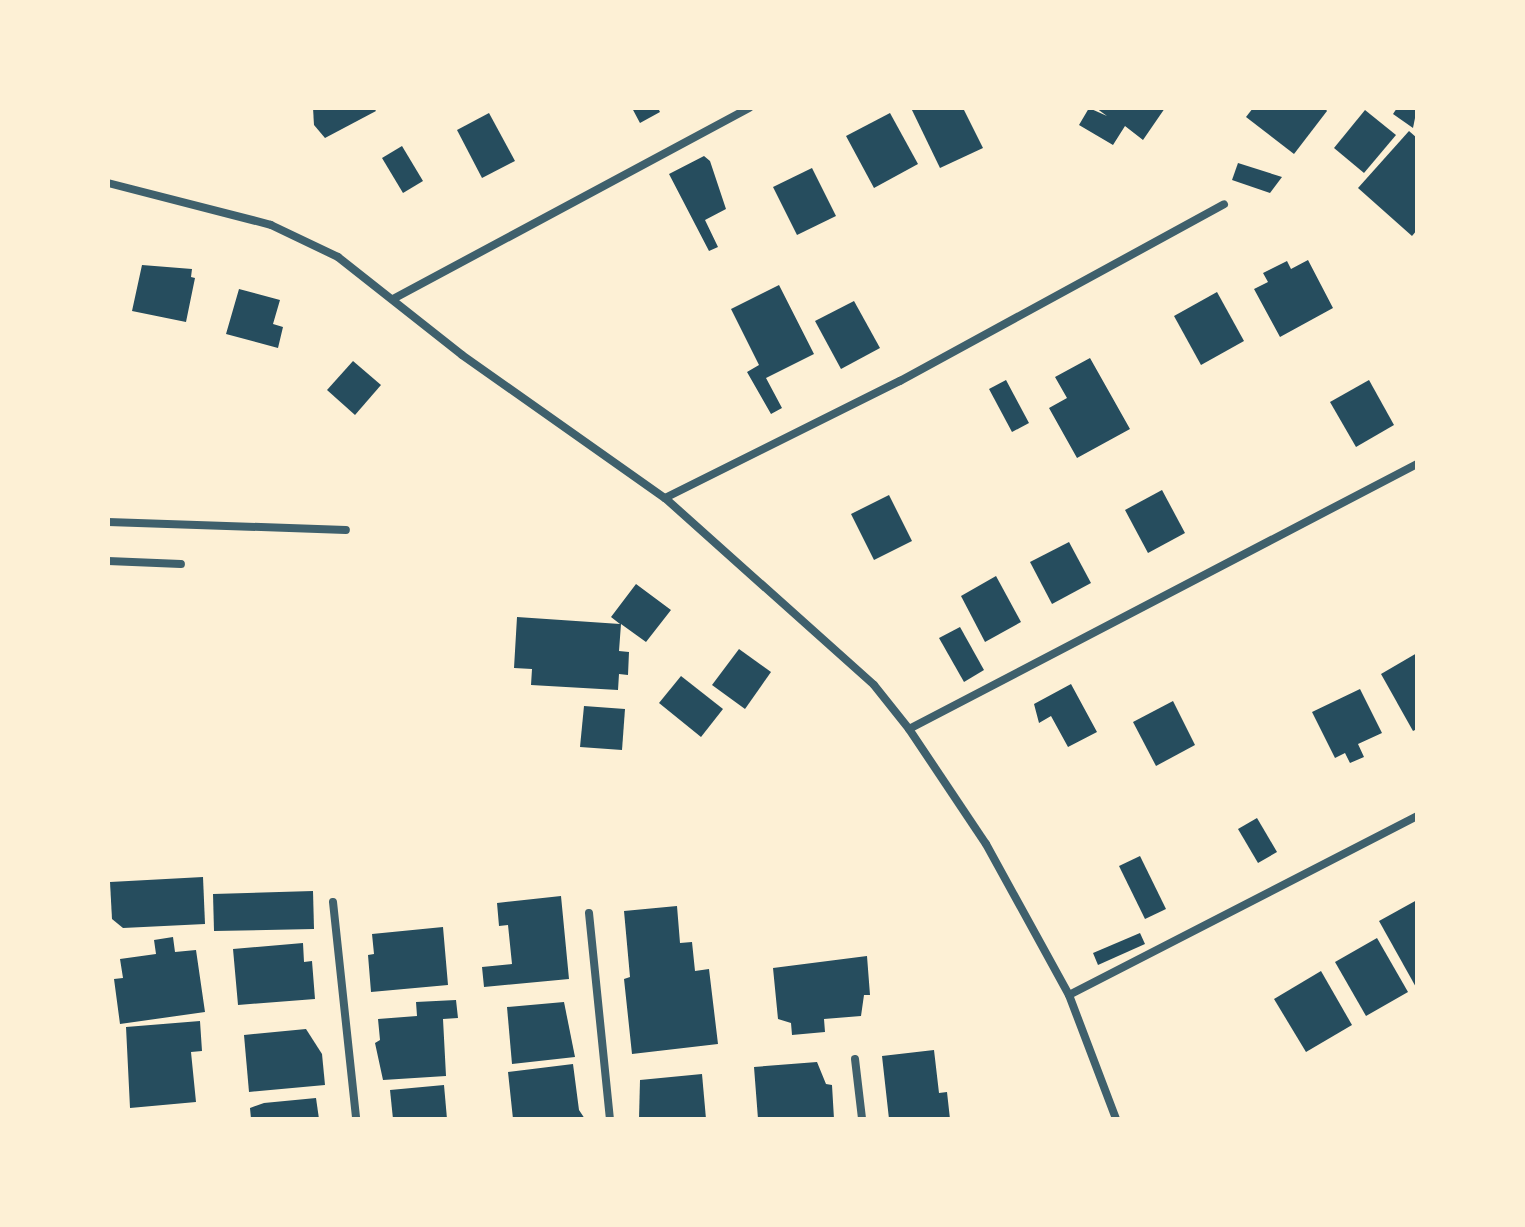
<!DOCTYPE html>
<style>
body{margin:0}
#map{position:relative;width:1525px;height:1227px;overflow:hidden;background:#fdf0d5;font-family:Signika,sans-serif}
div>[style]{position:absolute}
.building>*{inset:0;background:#264d5e}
.minor>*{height:8px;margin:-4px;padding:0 4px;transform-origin:4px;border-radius:4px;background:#3f606c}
span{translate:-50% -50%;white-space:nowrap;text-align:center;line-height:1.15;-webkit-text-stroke:6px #fdf0d5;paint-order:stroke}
.frame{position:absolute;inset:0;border:110px solid #fdf0d5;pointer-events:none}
</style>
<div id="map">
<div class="building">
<i style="clip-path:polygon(313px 108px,374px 108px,376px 111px,325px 138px,314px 125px)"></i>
<i style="clip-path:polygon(632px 108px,658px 108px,660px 112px,640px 123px)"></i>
<i style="clip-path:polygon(911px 108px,963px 108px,983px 148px,940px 168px)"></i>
<i style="clip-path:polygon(1089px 108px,1107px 116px,1096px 108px,1165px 108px,1143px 140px,1125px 126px,1113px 145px,1079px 125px)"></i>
<i style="clip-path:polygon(1253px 108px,1325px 108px,1327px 111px,1294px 154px,1246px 117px)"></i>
<i style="clip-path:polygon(1397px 108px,1417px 108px,1413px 128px,1393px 114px)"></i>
<i style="clip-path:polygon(1365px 110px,1396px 135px,1364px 173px,1334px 148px)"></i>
<i style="clip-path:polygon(489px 113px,515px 161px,482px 178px,457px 130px)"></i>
<i style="clip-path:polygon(890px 113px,918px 164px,874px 188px,846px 136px)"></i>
<i style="clip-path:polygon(1409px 131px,1417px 138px,1417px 230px,1412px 236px,1358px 188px)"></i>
<i style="clip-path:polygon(402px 146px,423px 181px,403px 193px,382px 158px)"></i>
<i style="clip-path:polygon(704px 156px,710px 161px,726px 209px,705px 220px,718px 247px,709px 251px,669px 174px)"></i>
<i style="clip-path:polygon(1238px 163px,1282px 177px,1270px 193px,1232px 180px)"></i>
<i style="clip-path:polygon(812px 168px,836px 216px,797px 235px,773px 187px)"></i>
<i style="clip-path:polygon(1308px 260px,1333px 308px,1280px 337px,1254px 289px,1268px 282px,1263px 273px,1287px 261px,1291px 269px)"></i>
<i style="clip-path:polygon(142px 265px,192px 269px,191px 277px,195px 278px,186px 322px,132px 311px)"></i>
<i style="clip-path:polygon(779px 285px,814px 354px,766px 378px,782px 408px,771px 414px,747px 372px,759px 365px,731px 309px)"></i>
<i style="clip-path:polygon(239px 289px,280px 300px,273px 324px,283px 327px,278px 348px,226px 334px)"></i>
<i style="clip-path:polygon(1217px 292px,1244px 341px,1201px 365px,1174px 316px)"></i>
<i style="clip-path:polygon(854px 301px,880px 348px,841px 369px,815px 321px)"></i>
<i style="clip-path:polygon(1090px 358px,1130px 429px,1077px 458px,1049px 408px,1067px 398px,1055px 377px)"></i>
<i style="clip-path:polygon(353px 361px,381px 385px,355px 415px,327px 390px)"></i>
<i style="clip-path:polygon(1006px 380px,1029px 423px,1012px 432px,989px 389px)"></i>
<i style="clip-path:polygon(1369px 380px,1394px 425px,1356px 447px,1330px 402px)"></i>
<i style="clip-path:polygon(1162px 490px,1185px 533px,1148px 553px,1125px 510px)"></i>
<i style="clip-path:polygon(889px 495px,912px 541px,874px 560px,851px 514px)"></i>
<i style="clip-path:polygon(1069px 542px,1091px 583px,1052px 604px,1030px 562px)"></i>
<i style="clip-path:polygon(996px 576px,1021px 622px,985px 642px,961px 596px)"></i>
<i style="clip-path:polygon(636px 584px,671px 610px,646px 642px,621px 624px,619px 651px,629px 652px,628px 675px,619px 674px,618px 690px,531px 685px,532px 669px,514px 668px,517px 617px,620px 624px,611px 617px)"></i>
<i style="clip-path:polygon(960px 627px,984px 670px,964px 682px,939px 638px)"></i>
<i style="clip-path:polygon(739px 649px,771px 672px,745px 709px,712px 685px)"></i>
<i style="clip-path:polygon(1417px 653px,1417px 729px,1413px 731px,1381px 674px)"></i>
<i style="clip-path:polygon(681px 676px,723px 709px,701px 737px,659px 703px)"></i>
<i style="clip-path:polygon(1071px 684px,1097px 732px,1068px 747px,1051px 716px,1039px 723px,1034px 704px)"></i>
<i style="clip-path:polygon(1360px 689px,1382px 733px,1358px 744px,1364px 757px,1350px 763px,1345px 753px,1335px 758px,1312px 712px)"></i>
<i style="clip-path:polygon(1173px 701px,1195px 745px,1156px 766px,1133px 722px)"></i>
<i style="clip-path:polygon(584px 706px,625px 709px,622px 750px,580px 747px)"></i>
<i style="clip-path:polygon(1257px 818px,1277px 852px,1258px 863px,1238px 829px)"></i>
<i style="clip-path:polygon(1140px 856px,1166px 909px,1145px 919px,1119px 866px)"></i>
<i style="clip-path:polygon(203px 877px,205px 924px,123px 928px,112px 919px,110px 882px)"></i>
<i style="clip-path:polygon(313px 891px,314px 929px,214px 931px,213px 894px)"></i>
<i style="clip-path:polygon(561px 896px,569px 979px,484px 987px,482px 967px,512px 964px,508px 925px,499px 926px,497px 903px)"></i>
<i style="clip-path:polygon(1417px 900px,1417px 989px,1379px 921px)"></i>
<i style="clip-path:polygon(677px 906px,680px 943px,692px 942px,695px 971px,709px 969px,718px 1044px,632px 1054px,624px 979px,630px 977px,624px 911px)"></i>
<i style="clip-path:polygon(443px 927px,448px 985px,371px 992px,368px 955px,374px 954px,372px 934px)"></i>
<i style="clip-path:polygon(1140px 933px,1145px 944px,1098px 965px,1093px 953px)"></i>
<i style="clip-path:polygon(173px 937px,175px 952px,196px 950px,205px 1012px,120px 1024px,114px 979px,123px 978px,120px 959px,156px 954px,154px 940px)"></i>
<i style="clip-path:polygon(1377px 938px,1408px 992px,1366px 1016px,1335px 962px)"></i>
<i style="clip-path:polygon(303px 943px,304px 962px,312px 961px,315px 999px,238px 1005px,233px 949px)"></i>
<i style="clip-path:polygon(867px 956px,870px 995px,864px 995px,861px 1016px,824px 1019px,825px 1032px,792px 1035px,791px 1023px,778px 1019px,773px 968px)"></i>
<i style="clip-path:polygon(1321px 971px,1352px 1025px,1306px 1052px,1274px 999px)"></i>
<i style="clip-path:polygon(456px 1000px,458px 1018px,443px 1019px,446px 1076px,383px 1080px,375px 1043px,380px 1040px,378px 1019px,417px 1016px,416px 1002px)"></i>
<i style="clip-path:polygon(564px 1002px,575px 1057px,512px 1064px,507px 1007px)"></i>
<i style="clip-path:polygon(200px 1021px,202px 1051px,191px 1052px,196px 1102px,130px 1108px,126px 1027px)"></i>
<i style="clip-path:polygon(306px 1029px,322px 1054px,325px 1085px,249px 1092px,244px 1035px)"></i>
<i style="clip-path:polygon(934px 1050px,939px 1093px,947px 1092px,950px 1119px,889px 1119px,882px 1056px)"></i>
<i style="clip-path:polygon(817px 1062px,826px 1084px,832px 1085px,834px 1119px,758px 1119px,754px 1067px)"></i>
<i style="clip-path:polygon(573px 1064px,579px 1110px,585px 1119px,513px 1119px,508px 1072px)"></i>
<i style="clip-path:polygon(702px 1074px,706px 1119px,639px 1119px,640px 1080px)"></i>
<i style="clip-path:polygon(444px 1085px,447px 1119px,393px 1119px,390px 1090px)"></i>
<i style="clip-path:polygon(316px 1098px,319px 1119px,251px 1119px,250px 1108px,264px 1103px)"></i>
</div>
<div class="minor">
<i style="left:108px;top:183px;width:168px;rotate:14.4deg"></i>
<i style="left:271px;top:225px;width:74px;rotate:25.5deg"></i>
<i style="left:338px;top:257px;width:158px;rotate:38.3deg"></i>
<i style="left:462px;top:355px;width:248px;rotate:35.2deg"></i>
<i style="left:665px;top:498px;width:263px;rotate:-26.5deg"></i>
<i style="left:900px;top:381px;width:369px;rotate:-28.6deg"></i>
<i style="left:393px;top:299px;width:404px;rotate:-28.2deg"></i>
<i style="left:665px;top:498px;width:280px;rotate:41.8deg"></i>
<i style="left:874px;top:685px;width:56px;rotate:51.5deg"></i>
<i style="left:909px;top:729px;width:138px;rotate:56.2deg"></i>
<i style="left:986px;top:844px;width:172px;rotate:61.2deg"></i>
<i style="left:1069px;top:995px;width:133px;rotate:69.2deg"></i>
<i style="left:108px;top:522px;width:238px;rotate:1.9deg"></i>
<i style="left:108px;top:561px;width:73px;rotate:2.4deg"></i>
<i style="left:909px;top:729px;width:573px;rotate:-27.55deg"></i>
<i style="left:333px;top:902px;width:218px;rotate:83.9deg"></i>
<i style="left:589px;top:913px;width:207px;rotate:84.2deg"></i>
<i style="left:1069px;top:995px;width:391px;rotate:-27.2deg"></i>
<i style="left:855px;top:1059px;width:60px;rotate:83.3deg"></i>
</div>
<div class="frame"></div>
</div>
